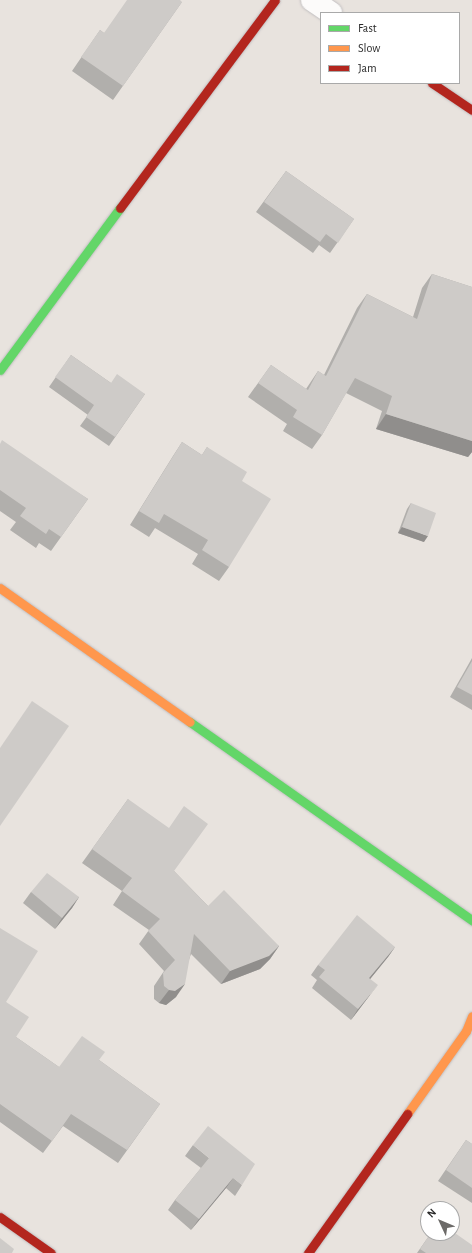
<!DOCTYPE html>
<style>
body{margin:0}
#map{position:relative;width:472px;height:1253px;overflow:hidden;background:#e8e3de;font-family:"Alegreya Sans",sans-serif}
div>[style]{position:absolute}
.roads{filter:drop-shadow(0 0 1px #c1bfc0) drop-shadow(0 0 1px #c1bfc0)}
.street>*{height:22px;margin:-11px;padding:0 11px;transform-origin:11px;border-radius:11px;background:#fcfbfa}
.fast>*{height:9px;margin:-4.5px;padding:0 4.5px;transform-origin:4.5px;border-radius:4.5px;background:#63d668}
.slow>*{height:9px;margin:-4.5px;padding:0 4.5px;transform-origin:4.5px;border-radius:4.5px;background:#ff974d}
.jam>*{height:9px;margin:-4.5px;padding:0 4.5px;transform-origin:4.5px;border-radius:4.5px;background:#b3261e}
.wall>*{inset:0;background:#b1afac}
.shaded-wall>*{inset:0;background:#908e8c}
.building>*{inset:0;background:#cecbc8}
span{translate:-50% -50%;white-space:nowrap;text-align:center;line-height:1.15;-webkit-text-stroke:3px #fff;paint-order:stroke}
.legend{position:absolute;left:320px;top:12px;width:140px;height:72px;box-sizing:border-box;background:#fff;border:1px solid #a9a9a9;margin:0;padding:5px 7px;list-style:none;font-size:12px;color:#292929}
.legend li{display:flex;align-items:center;gap:8px;height:20px}
.legend b{width:20px;border:1px solid #a9a9a9}
.north{position:absolute;left:420px;top:1201px;width:40px;height:40px;box-sizing:border-box;background:#fff;border:1px solid #a9a9a9;border-radius:50%;rotate:314deg;font-size:11px;font-weight:700;line-height:16px;text-align:center;color:#292929}
.north::after{content:'';display:block;margin:auto;width:14px;height:18px;background:#6c6a68;clip-path:polygon(50% 0,100% 100%,50% 72%,0 100%)}
</style>
<div id="map">
<div class="roads">
<div class="street">
<i style="left:312px;top:0;width:23px;rotate:34deg"></i>
</div>
<div class="fast">
<i style="left:0;top:370px;width:202px;rotate:-53.5deg"></i>
<i style="left:190px;top:722px;width:345px;rotate:35.1deg"></i>
</div>
<div class="slow">
<i style="left:0;top:588px;width:232px;rotate:35.2deg"></i>
<i style="left:407px;top:1114px;width:102px;rotate:-54.6deg"></i>
<i style="left:466px;top:1031px;width:16px;rotate:-68deg"></i>
</div>
<div class="jam">
<i style="left:432px;top:83px;width:48px;rotate:34deg"></i>
<i style="left:120px;top:208px;width:259px;rotate:-53.3deg"></i>
<i style="left:0;top:1217px;width:62px;rotate:35.2deg"></i>
<i style="left:308px;top:1253px;width:171px;rotate:-54.5deg"></i>
</div>
</div>
<div class="wall">
<i style="clip-path:polygon(182px 2px,113px 100px,72px 71px,100px 30px,104px 33px)"></i>
<i style="clip-path:polygon(286px 171px,354px 219px,330px 253px,319px 245px,313px 253px,256px 212px)"></i>
<i style="clip-path:polygon(432px 274px,472px 287px,472px 452px,468px 457px,376px 429px,382px 411px,346px 393px,322px 435px,312px 449px,283px 431px,287px 424px,248px 397px,271px 365px,306px 389px,318px 371px,324px 375px,357px 308px,367px 294px,413px 317px,422px 288px)"></i>
<i style="clip-path:polygon(71px 355px,111px 383px,145px 394px,109px 446px,80px 426px,88px 415px,49px 387px)"></i>
<i style="clip-path:polygon(182px 442px,202px 455px,207px 447px,242px 481px,229px 567px,219px 581px,192px 564px,198px 554px,155px 528px,149px 537px,130px 525px,173px 456px)"></i>
<i style="clip-path:polygon(0 444px,88px 499px,51px 551px,39px 543px,36px 548px,10px 530px,16px 522px,0 511px)"></i>
<i style="clip-path:polygon(411px 503px,424px 542px,398px 533px,407px 509px)"></i>
<i style="clip-path:polygon(472px 658px,472px 710px,450px 697px)"></i>
<i style="clip-path:polygon(128px 799px,174px 871px,208px 906px,279px 946px,270px 959px,260px 969px,221px 984px,191px 954px,176px 997px,166px 1005px,159px 1003px,154px 999px,154px 986px,164px 971px,139px 944px,149px 930px,113px 905px,122px 891px,82px 863px)"></i>
<i style="clip-path:polygon(31px 892px,79px 897px,72px 908px,55px 929px,23px 903px)"></i>
<i style="clip-path:polygon(0 928px,6px 1002px,16px 1037px,59px 1067px,99px 1060px,160px 1104px,118px 1163px,63px 1126px,43px 1153px,0 1122px)"></i>
<i style="clip-path:polygon(395px 947px,388px 957px,370px 979px,370px 995px,351px 1020px,312px 988px,317px 980px,311px 975px,318px 965px)"></i>
<i style="clip-path:polygon(466px 1140px,472px 1144px,472px 1203px,438px 1181px)"></i>
<i style="clip-path:polygon(193px 1145px,242px 1185px,235px 1196px,226px 1188px,191px 1230px,168px 1210px,175px 1200px,201px 1168px,185px 1156px)"></i>
<i style="clip-path:polygon(431px 1233px,472px 1253px,417px 1253px)"></i>
</div>
<div class="shaded-wall">
<i style="clip-path:polygon(386px 414px,472px 441px,472px 452px,468px 457px,376px 429px)"></i>
<i style="clip-path:polygon(402px 527px,428px 536px,424px 542px,398px 533px)"></i>
<i style="clip-path:polygon(79px 897px,72px 908px,55px 929px,62px 918px)"></i>
<i style="clip-path:polygon(279px 946px,270px 959px,260px 969px,221px 984px,230px 971px)"></i>
<i style="clip-path:polygon(395px 947px,388px 957px,362px 989px,369px 978px)"></i>
<i style="clip-path:polygon(185px 984px,176px 997px,166px 1005px,159px 1003px,169px 990px)"></i>
<i style="clip-path:polygon(378px 985px,370px 995px,351px 1020px,358px 1009px)"></i>
<i style="clip-path:polygon(233px 1178px,226px 1188px,191px 1230px,199px 1219px)"></i>
</div>
<div class="building">
<i style="clip-path:polygon(127px 0,180px 0,182px 2px,123px 86px,81px 57px,100px 30px,104px 33px)"></i>
<i style="clip-path:polygon(286px 171px,354px 219px,338px 243px,326px 234px,320px 242px,264px 202px)"></i>
<i style="clip-path:polygon(432px 274px,472px 287px,472px 441px,386px 414px,392px 396px,355px 378px,322px 435px,293px 417px,297px 410px,258px 383px,271px 365px,308px 390px,318px 371px,326px 376px,367px 294px,417px 319px)"></i>
<i style="clip-path:polygon(71px 355px,111px 383px,117px 374px,145px 394px,115px 437px,86px 417px,94px 405px,55px 377px)"></i>
<i style="clip-path:polygon(2px 440px,88px 499px,61px 537px,49px 529px,46px 534px,20px 516px,26px 508px,0 490px,0 444px)"></i>
<i style="clip-path:polygon(182px 442px,202px 455px,207px 447px,247px 472px,242px 481px,271px 499px,229px 567px,202px 550px,208px 540px,164px 514px,159px 523px,139px 511px)"></i>
<i style="clip-path:polygon(411px 503px,436px 513px,428px 536px,402px 527px)"></i>
<i style="clip-path:polygon(472px 661px,472px 695px,457px 687px)"></i>
<i style="clip-path:polygon(32px 701px,69px 726px,0 826px,0 748px)"></i>
<i style="clip-path:polygon(128px 799px,169px 828px,184px 806px,208px 824px,174px 871px,208px 906px,224px 890px,279px 946px,269px 956px,230px 971px,194px 934px,185px 984px,175px 991px,169px 990px,164px 986px,163px 973px,175px 960px,148px 931px,160px 919px,122px 891px,132px 878px,92px 849px)"></i>
<i style="clip-path:polygon(47px 873px,79px 897px,62px 918px,31px 892px)"></i>
<i style="clip-path:polygon(357px 915px,395px 947px,369px 978px,378px 985px,358px 1009px,319px 977px,325px 970px,318px 965px)"></i>
<i style="clip-path:polygon(0 928px,38px 951px,6px 1002px,29px 1017px,16px 1037px,59px 1067px,82px 1036px,105px 1052px,99px 1060px,160px 1104px,127px 1150px,71px 1114px,52px 1141px,0 1104px)"></i>
<i style="clip-path:polygon(208px 1126px,255px 1164px,242px 1185px,233px 1178px,199px 1219px,175px 1200px,209px 1158px,193px 1145px)"></i>
<i style="clip-path:polygon(466px 1140px,472px 1144px,472px 1188px,446px 1170px)"></i>
<i style="clip-path:polygon(452px 1231px,472px 1245px,472px 1253px,426px 1253px,420px 1249px,431px 1233px,452px 1233px)"></i>
<i style="clip-path:polygon(0 1238px,14px 1249px,12px 1253px,0 1253px)"></i>
</div>
<ul class="legend">
<li><b style="height:5px;background:#63d668"></b>Fast</li>
<li><b style="height:5px;background:#ff974d"></b>Slow</li>
<li><b style="height:5px;background:#b3261e"></b>Jam</li>
</ul>
<div class="north">N</div>
</div>
